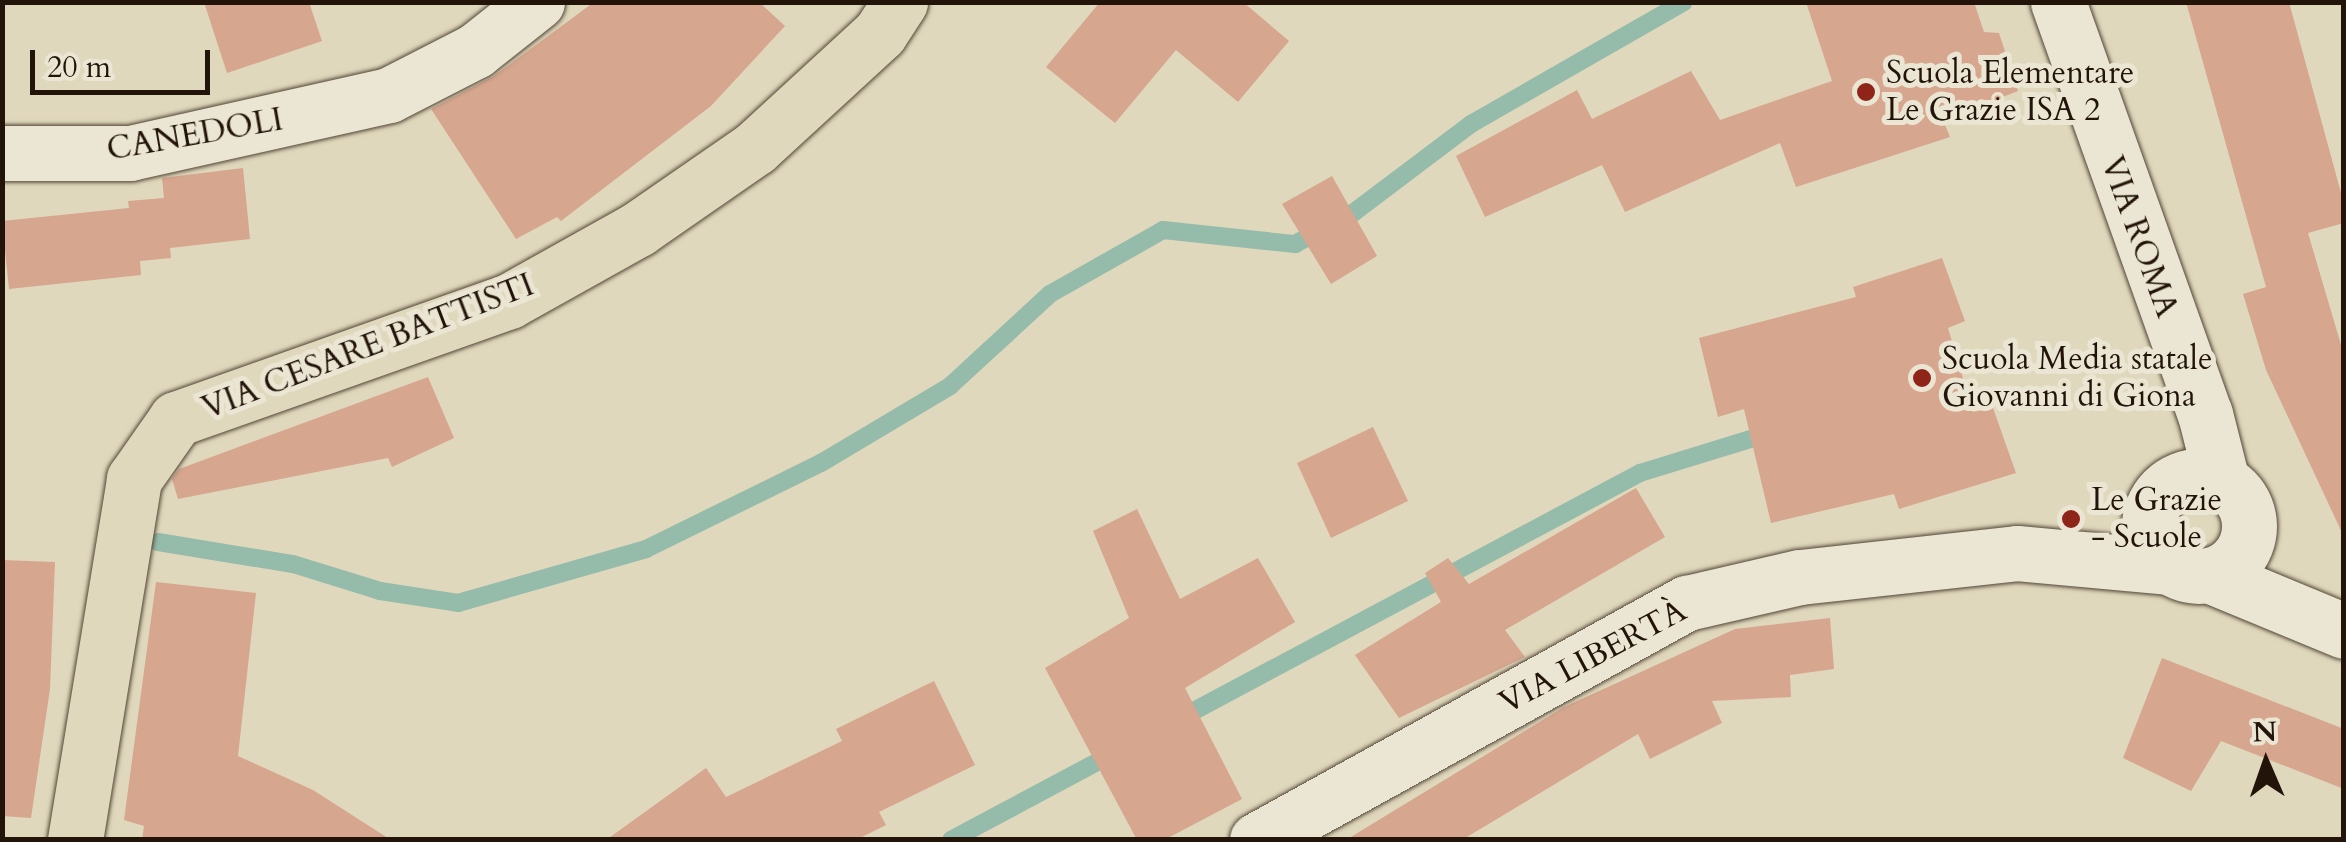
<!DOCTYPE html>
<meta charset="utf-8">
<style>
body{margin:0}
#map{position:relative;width:2346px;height:842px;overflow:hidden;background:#e0d8bc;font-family:Cardo,serif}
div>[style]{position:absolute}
.stream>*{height:18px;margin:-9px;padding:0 9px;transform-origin:9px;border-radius:9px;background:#95bbab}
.building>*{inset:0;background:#d6a68e}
.roads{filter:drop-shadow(0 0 2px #524536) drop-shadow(0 0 2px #524536)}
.minor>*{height:55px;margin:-27.5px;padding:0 27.5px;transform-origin:27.5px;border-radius:27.5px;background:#ebe6d3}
.minor>.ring{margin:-27.5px;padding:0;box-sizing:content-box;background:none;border:55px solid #ebe6d3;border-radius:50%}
.major>*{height:55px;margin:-27.5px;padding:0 27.5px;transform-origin:27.5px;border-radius:27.5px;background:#e0d8bc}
.dots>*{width:28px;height:28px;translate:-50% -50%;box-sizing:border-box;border:5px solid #ebe6d3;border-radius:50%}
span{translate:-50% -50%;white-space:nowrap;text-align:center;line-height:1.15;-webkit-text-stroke:10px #ebe6d3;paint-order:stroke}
.poi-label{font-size:32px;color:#23140a}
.left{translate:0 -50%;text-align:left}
.street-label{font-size:32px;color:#23140a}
.frame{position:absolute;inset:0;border:5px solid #23140a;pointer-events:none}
.north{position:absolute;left:2216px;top:712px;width:100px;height:100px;-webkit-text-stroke:8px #ebe6d3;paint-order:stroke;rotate:358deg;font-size:28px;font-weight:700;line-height:40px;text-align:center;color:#23140a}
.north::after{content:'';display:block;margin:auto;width:35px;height:45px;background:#23140a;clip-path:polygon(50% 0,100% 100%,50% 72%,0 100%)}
.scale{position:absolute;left:30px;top:50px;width:180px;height:45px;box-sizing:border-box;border:5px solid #23140a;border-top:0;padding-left:12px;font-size:30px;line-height:35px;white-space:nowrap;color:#23140a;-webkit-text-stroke:8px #ebe6d3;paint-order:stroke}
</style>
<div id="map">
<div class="stream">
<i style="left:158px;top:542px;width:137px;rotate:9.3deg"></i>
<i style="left:293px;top:564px;width:91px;rotate:17.2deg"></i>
<i style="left:380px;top:591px;width:79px;rotate:8.7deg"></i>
<i style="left:458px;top:603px;width:196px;rotate:-16deg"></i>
<i style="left:646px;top:549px;width:195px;rotate:-26.2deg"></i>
<i style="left:821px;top:463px;width:150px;rotate:-30.8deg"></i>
<i style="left:950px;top:386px;width:136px;rotate:-42.6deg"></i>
<i style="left:1050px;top:294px;width:130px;rotate:-29.5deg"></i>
<i style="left:1163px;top:230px;width:133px;rotate:6.1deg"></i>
<i style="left:1295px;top:244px;width:66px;rotate:-28.1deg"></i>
<i style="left:1353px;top:213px;width:148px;rotate:-37deg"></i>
<i style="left:1471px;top:124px;width:245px;rotate:-29.8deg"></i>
<i style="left:1177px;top:720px;width:525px;rotate:-28.08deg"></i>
<i style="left:1640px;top:473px;width:139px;rotate:-17.1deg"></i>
<i style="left:951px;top:840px;width:185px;rotate:-28.1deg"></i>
</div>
<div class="building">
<i style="clip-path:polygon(204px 2px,309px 2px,322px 41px,227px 73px)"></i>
<i style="clip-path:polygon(594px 2px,759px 2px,785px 26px,711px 106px,561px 221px,557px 217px,516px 239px,431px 109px,494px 76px)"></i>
<i style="clip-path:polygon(1100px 2px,1243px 2px,1289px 41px,1238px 102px,1176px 50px,1115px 123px,1046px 67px)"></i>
<i style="clip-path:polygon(1806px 2px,1974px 2px,1984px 32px,1999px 33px,2018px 91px,1943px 120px,1950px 137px,1796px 187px,1780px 143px,1625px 212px,1602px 165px,1485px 217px,1456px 156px,1577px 90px,1592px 119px,1691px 71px,1720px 120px,1832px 81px)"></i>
<i style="clip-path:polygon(2186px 2px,2289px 2px,2344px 204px,2344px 223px,2308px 233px,2344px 355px,2344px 537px,2266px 370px,2243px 294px,2266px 287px)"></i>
<i style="clip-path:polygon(243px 168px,250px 239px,170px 248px,171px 258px,140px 261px,141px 275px,9px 289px,2px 221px,129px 208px,128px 201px,164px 198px,162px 178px)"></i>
<i style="clip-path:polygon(1332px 176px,1377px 256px,1331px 284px,1282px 204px)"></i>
<i style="clip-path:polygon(1942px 258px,1965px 321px,1948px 328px,1973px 412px,1993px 408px,2016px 473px,1899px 509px,1894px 494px,1771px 523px,1744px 409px,1718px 417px,1699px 338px,1856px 297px,1853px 287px)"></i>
<i style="clip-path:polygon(428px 377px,454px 438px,392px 467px,388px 458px,178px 499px,172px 479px,179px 469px)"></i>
<i style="clip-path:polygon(1373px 427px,1408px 501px,1331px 538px,1297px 463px)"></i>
<i style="clip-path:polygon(1636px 488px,1665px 537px,1505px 630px,1525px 657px,1399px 718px,1355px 655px,1441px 602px,1425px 573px,1448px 558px,1469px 584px)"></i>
<i style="clip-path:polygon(1137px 509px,1180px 599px,1258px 558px,1295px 622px,1185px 688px,1242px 799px,1164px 840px,1137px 840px,1045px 668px,1129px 618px,1093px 531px)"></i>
<i style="clip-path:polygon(2px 560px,55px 562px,50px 689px,31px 818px,2px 816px)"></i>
<i style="clip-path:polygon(156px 582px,256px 593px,238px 756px,313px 790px,391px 840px,142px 840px,144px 826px,124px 820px)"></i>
<i style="clip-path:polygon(1830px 618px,1834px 669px,1790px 675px,1791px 697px,1712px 701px,1722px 723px,1650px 759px,1638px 734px,1462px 840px,1346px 840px,1564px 707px,1735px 629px)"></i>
<i style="clip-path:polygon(2162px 658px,2344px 729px,2344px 789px,2221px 741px,2191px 791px,2123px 758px)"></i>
<i style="clip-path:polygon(934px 681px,975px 765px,879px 812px,886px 825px,856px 840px,606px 840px,706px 768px,726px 797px,842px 741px,836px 729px)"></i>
</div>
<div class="roads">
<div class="minor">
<i style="left:2058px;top:2px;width:437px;rotate:70.4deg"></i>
<i style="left:2205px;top:414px;width:69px;rotate:75.8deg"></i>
<i style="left:2px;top:153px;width:128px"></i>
<i style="left:130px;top:153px;width:265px;rotate:-12.6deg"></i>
<i style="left:389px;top:95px;width:97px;rotate:-27.1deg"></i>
<i style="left:475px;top:51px;width:79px;rotate:-38.3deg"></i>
<i class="ring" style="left:2149px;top:476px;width:45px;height:45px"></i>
<i style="left:2209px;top:575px;width:146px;rotate:22.5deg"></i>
<i style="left:1257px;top:840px;width:491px;rotate:-28.9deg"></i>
<i style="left:1687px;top:603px;width:116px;rotate:-13deg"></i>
<i style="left:1800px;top:577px;width:218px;rotate:-6.3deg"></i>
<i style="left:2017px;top:553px;width:154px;rotate:5.2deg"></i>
</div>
<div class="major">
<i style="left:75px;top:840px;width:366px;rotate:-80.7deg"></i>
<i style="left:134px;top:479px;width:73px;rotate:-55deg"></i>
<i style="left:176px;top:419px;width:353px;rotate:-19.5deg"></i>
<i style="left:509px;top:301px;width:148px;rotate:-29.2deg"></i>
<i style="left:638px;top:229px;width:142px;rotate:-34.7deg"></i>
<i style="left:755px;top:148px;width:170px;rotate:-42.6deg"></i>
<i style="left:880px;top:33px;width:37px;rotate:-57deg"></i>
</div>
</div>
<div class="dots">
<i style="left:1866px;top:92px;background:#8f2418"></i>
<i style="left:1922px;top:378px;background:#8f2418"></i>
<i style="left:2071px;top:519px;background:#8f2418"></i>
</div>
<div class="poi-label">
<span class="left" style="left:1886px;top:92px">Scuola Elementare<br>Le Grazie ISA 2</span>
<span class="left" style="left:1942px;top:378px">Scuola Media statale<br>Giovanni di Giona</span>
<span class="left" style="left:2091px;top:519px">Le Grazie<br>- Scuole</span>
</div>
<div class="street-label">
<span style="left:195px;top:135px;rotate:-10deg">CANEDOLI</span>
<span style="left:2139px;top:237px;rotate:70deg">VIA ROMA</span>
<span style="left:368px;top:347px;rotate:-21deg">VIA CESARE BATTISTI</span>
<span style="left:1593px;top:657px;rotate:-28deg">VIA LIBERTÀ</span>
</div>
<div class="frame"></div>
<div class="north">N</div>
<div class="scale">20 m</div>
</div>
